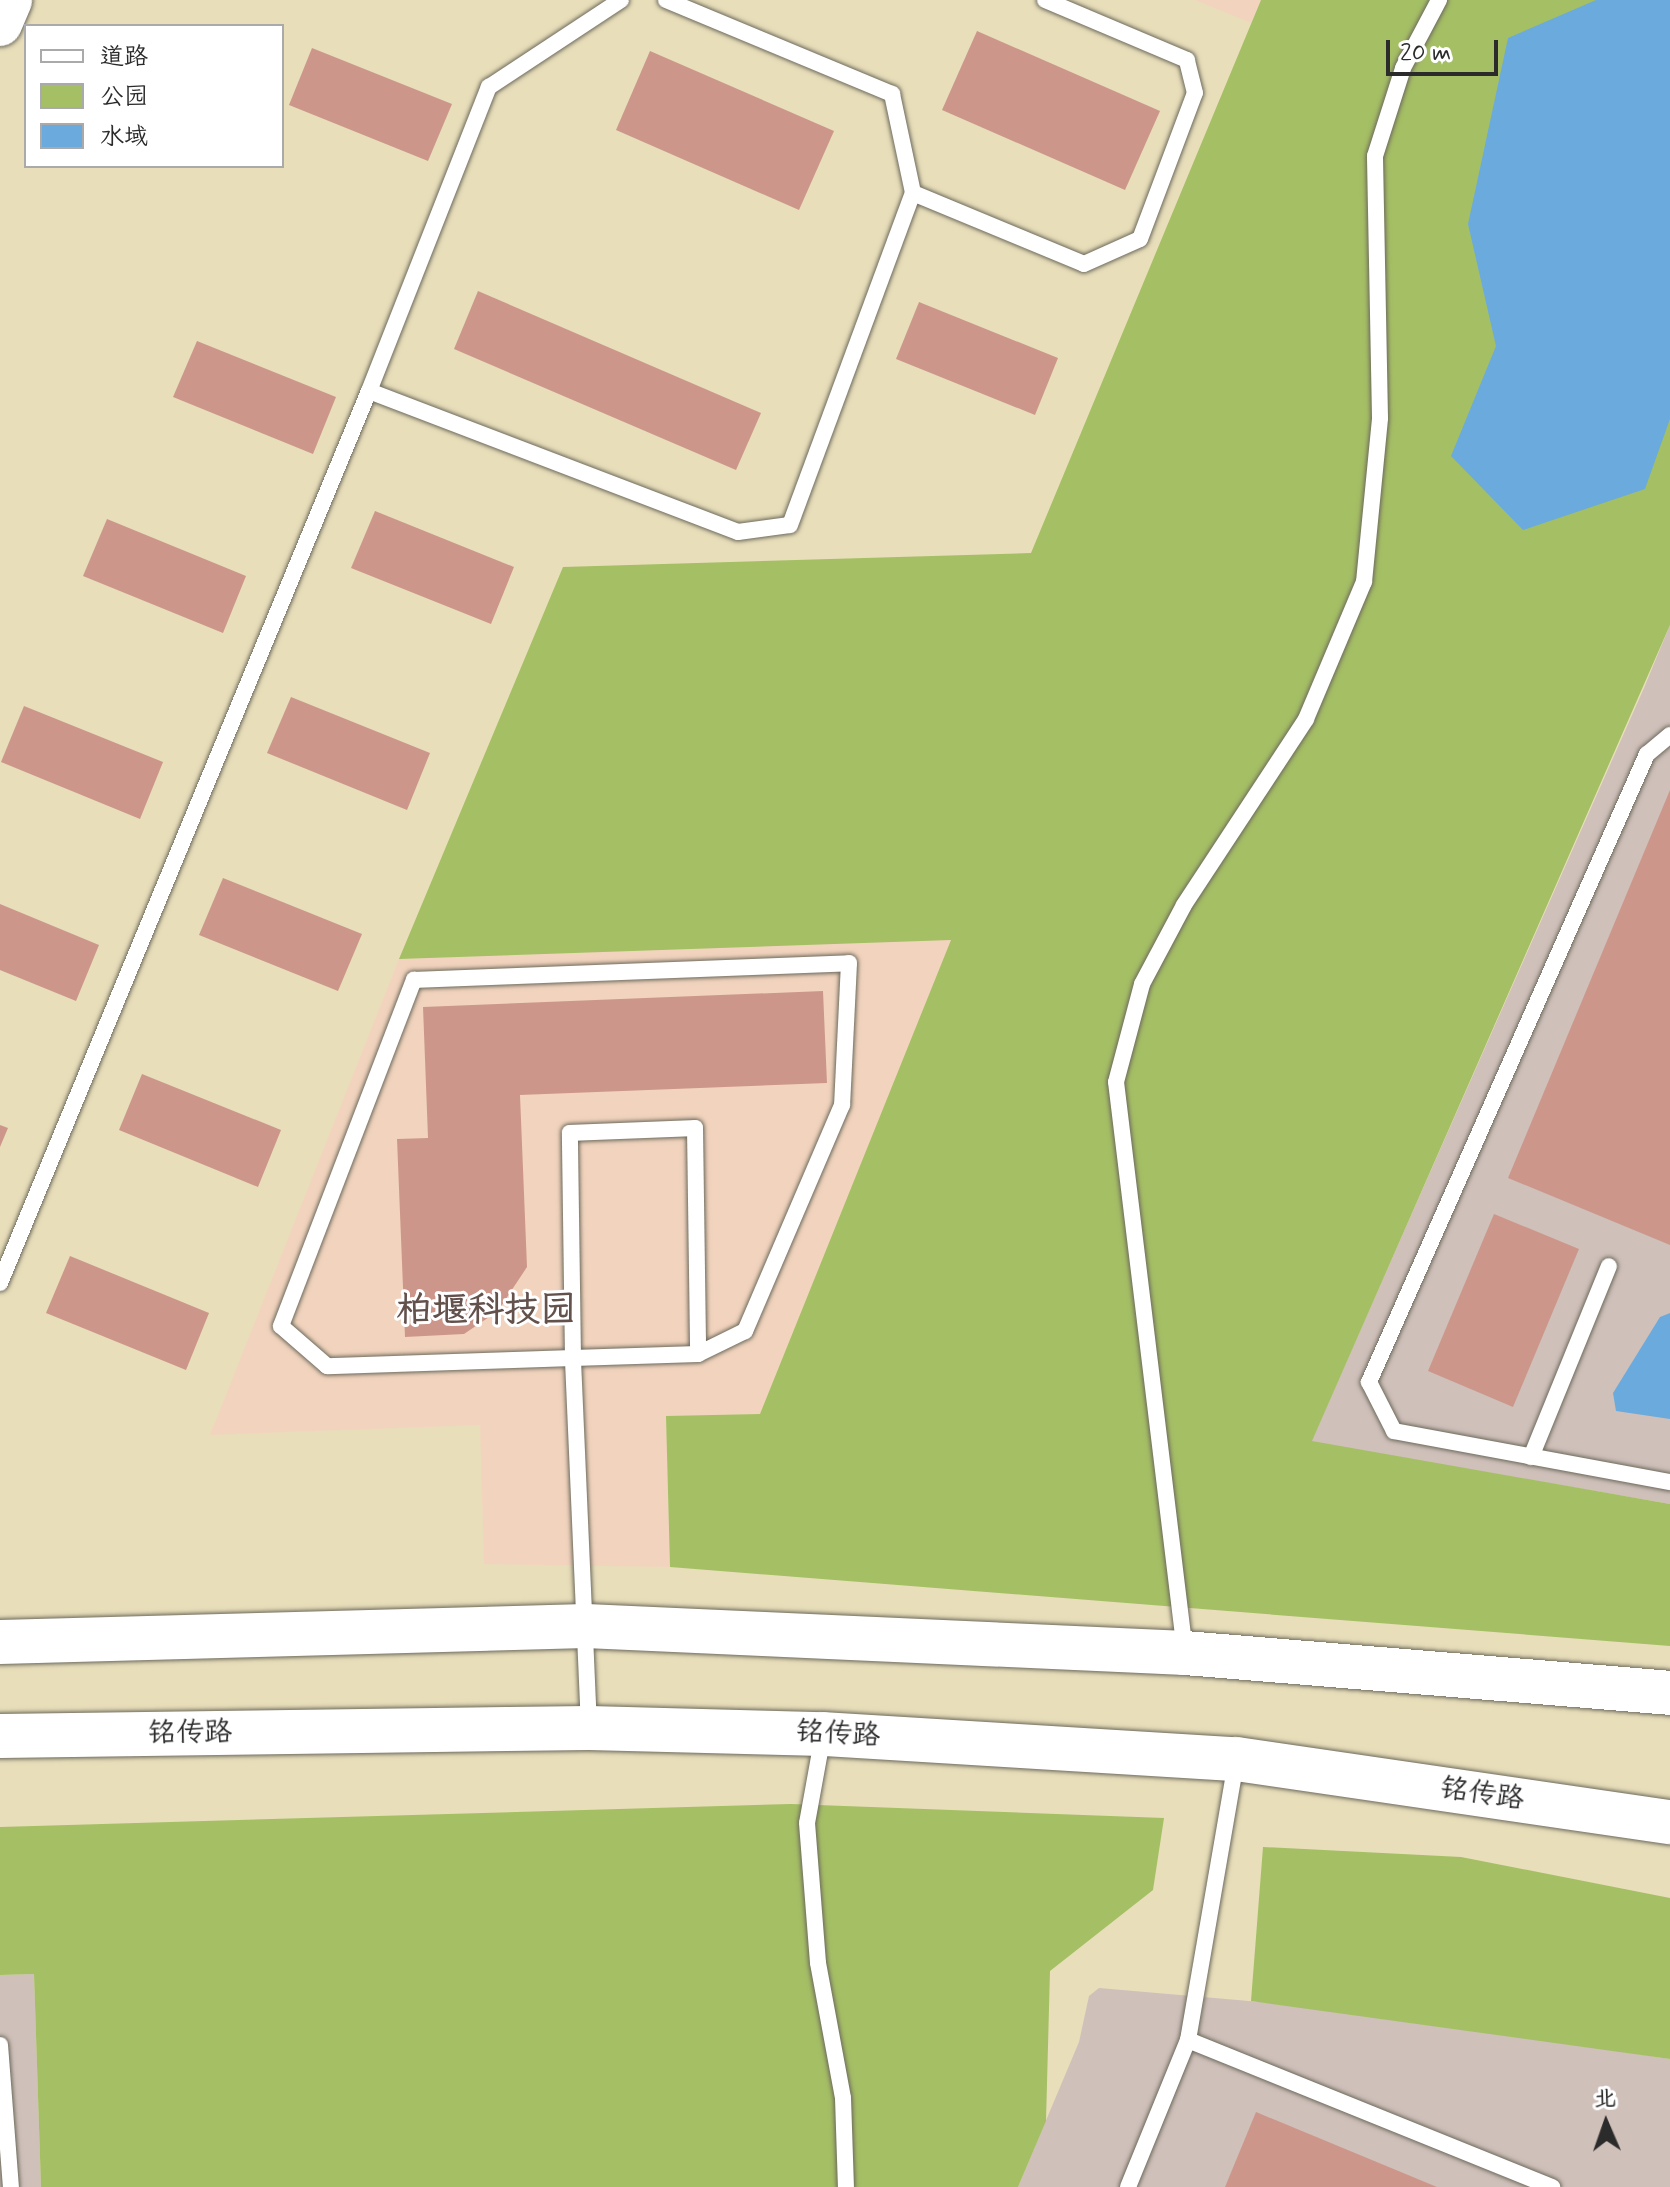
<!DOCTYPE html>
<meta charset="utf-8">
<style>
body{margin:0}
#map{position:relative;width:1670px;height:2187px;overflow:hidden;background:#e8deba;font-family:Mynerve,"LXGW WenKai TC",sans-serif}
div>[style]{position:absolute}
.built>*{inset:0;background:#f2d4be}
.industrial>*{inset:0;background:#cfc0ba}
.green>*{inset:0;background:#a5bf65}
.water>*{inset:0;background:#6aaadd}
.building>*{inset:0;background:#cc978a}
.roads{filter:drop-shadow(0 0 2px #6d6a5d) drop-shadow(0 0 2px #6d6a5d)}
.lane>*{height:16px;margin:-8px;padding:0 8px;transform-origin:8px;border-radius:8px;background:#fff}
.secondary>*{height:44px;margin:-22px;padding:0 22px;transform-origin:22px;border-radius:22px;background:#fff}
span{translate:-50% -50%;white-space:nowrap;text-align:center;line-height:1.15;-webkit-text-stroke:6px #fff;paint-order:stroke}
.street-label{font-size:28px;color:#2b2b2b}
.district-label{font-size:36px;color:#63514c;font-weight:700}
.legend{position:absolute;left:24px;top:24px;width:260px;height:144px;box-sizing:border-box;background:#fff;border:2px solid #aaa;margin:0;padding:10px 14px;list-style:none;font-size:24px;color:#2b2b2b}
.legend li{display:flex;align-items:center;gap:16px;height:40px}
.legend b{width:40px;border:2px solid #aaa}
.north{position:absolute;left:1566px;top:2083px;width:80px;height:80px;-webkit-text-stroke:6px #fff;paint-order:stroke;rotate:358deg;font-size:22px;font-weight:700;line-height:32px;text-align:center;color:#2b2b2b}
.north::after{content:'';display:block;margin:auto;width:28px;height:36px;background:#2b2b2b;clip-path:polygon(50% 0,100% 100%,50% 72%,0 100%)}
.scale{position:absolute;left:1386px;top:40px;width:112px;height:36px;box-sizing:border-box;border:4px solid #2b2b2b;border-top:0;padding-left:10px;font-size:24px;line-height:28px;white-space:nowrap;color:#2b2b2b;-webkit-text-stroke:6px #fff;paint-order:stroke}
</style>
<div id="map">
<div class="built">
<i style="clip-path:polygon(1195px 0,1261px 0,1251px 23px)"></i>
<i style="clip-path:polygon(952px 939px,760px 1414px,666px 1416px,670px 1567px,484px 1564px,480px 1425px,210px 1435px,399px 959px)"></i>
</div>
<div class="industrial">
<i style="clip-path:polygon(1670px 625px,1670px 1504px,1311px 1442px,1644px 688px)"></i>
<i style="clip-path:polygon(34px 1974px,41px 2187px,0 2187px,0 1975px)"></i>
<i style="clip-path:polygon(1099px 1988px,1341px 2009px,1670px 2059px,1670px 2187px,1018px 2187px,1079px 2042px,1089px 1996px)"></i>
</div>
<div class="green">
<i style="clip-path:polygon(1261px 0,1670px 0,1670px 625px,1312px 1441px,1670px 1504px,1670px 1646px,670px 1567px,666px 1416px,760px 1414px,951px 940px,399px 959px,563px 567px,1031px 553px)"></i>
<i style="clip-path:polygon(791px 1804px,1164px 1818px,1153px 1890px,1050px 1971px,1046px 2121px,1018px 2187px,41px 2187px,34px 1974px,0 1975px,0 1827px)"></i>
<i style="clip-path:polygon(1263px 1847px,1461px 1857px,1670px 1898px,1670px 2059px,1251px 2001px)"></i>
</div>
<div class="water">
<i style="clip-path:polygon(1596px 0,1670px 0,1670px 419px,1645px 489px,1523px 530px,1451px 456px,1496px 346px,1468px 224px,1508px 38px)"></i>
<i style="clip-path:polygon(1670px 1313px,1670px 1419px,1616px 1411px,1613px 1393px,1660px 1317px)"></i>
</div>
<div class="building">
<i style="clip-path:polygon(977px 31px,1160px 111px,1125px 190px,942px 110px)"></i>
<i style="clip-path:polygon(312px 48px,452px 104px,428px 161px,289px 105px)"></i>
<i style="clip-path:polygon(650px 51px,834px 131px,799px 210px,616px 130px)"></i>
<i style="clip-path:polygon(478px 291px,761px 413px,736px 470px,454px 349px)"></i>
<i style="clip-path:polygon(919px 302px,1058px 358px,1035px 415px,896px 359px)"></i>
<i style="clip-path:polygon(197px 341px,336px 397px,313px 454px,173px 397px)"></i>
<i style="clip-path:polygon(375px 511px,514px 567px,491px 624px,351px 568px)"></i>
<i style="clip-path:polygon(107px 519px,246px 576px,223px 633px,83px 576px)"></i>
<i style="clip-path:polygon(291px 697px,430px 753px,407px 810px,267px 753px)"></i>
<i style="clip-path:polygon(24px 706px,163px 762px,140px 819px,1px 762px)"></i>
<i style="clip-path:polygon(1670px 790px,1670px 1245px,1508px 1178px)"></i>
<i style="clip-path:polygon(223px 878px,362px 934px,338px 991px,199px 935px)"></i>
<i style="clip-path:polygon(0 904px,99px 945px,76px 1001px,0 970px)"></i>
<i style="clip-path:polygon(823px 991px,827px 1083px,520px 1095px,527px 1267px,498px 1311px,464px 1334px,405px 1337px,397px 1139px,428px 1138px,423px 1007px)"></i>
<i style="clip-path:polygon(142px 1074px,281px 1130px,258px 1187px,119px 1130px)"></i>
<i style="clip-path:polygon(0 1125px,8px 1128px,0 1147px)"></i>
<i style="clip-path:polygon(1494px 1214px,1579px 1249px,1513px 1407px,1428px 1371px)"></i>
<i style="clip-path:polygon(70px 1256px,209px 1313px,186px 1370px,46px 1313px)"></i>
<i style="clip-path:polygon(1256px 2112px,1437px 2187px,1225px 2187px)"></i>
</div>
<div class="roads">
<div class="lane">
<i style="left:666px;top:0;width:245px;rotate:22.6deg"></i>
<i style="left:892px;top:94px;width:101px;rotate:78deg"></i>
<i style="left:369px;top:391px;width:327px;rotate:-68.5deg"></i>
<i style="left:489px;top:87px;width:158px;rotate:-33.4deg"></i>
<i style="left:1670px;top:735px;width:30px;rotate:140deg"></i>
<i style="left:1647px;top:754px;width:687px;rotate:113.88deg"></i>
<i style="left:1369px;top:1382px;width:55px;rotate:63deg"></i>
<i style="left:1394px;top:1431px;width:281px;rotate:10.5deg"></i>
<i style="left:0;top:1283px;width:965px;rotate:-67.53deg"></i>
<i style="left:369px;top:391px;width:395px;rotate:20.9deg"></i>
<i style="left:738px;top:532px;width:52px;rotate:-7.7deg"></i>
<i style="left:790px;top:525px;width:354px;rotate:-69.7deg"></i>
<i style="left:913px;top:193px;width:185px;rotate:22.5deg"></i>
<i style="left:1084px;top:264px;width:61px;rotate:-24.1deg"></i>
<i style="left:1140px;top:239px;width:156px;rotate:-69.4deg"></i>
<i style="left:1195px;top:93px;width:34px;rotate:-104deg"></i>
<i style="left:1187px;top:60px;width:154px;rotate:-157.1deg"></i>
<i style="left:1531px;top:1457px;width:206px;rotate:-67.8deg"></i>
<i style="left:1185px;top:1652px;width:574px;rotate:-96.9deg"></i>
<i style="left:1116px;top:1082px;width:101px;rotate:-75.1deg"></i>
<i style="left:1142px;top:984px;width:89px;rotate:-62deg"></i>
<i style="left:1184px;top:905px;width:222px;rotate:-56.7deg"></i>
<i style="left:1306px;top:719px;width:149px;rotate:-67.1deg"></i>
<i style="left:1364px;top:582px;width:165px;rotate:-84.4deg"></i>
<i style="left:1380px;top:418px;width:262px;rotate:-91.1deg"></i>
<i style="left:1375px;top:156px;width:92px;rotate:-72.3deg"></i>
<i style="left:1403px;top:68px;width:77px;rotate:-62.1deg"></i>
<i style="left:589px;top:1727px;width:369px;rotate:-92.5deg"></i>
<i style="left:573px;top:1358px;width:246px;rotate:178.1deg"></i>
<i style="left:327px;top:1366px;width:61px;rotate:-139deg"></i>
<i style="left:281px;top:1326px;width:371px;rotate:-69deg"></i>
<i style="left:414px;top:980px;width:435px;rotate:-2.2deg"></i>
<i style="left:849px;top:963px;width:142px;rotate:92.8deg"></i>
<i style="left:842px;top:1105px;width:246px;rotate:113.2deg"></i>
<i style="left:745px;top:1331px;width:52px;rotate:153.9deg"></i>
<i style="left:698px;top:1354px;width:125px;rotate:178.2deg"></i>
<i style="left:573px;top:1358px;width:225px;rotate:-90.8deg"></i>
<i style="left:570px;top:1133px;width:125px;rotate:-2.3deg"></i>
<i style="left:695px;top:1128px;width:226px;rotate:89.2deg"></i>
<i style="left:823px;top:1735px;width:89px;rotate:100.3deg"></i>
<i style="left:807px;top:1823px;width:140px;rotate:85.5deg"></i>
<i style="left:818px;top:1963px;width:137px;rotate:79.5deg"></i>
<i style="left:843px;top:2098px;width:89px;rotate:88.1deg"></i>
<i style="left:1188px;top:2040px;width:393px;rotate:22deg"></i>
<i style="left:0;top:2045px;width:142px;rotate:85.6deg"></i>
<i style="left:1128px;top:2187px;width:159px;rotate:-67.8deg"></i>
<i style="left:1188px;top:2040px;width:283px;rotate:-80.2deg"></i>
</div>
<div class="secondary">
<i style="left:0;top:24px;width:26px;rotate:-67deg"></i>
<i style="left:0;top:1642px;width:586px;rotate:-1.56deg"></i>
<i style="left:586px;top:1626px;width:600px;rotate:2.58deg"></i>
<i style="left:1185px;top:1653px;width:487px;rotate:4.7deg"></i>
<i style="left:0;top:1736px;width:589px;rotate:-0.78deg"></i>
<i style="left:589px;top:1728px;width:234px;rotate:1.5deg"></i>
<i style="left:823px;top:1734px;width:414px;rotate:3.5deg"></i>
<i style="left:1236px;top:1759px;width:439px;rotate:8.3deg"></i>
</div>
</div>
<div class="street-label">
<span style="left:190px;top:1734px;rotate:-1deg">铭传路</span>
<span style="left:838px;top:1735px;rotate:3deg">铭传路</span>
<span style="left:1482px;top:1795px;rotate:8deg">铭传路</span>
</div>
<div class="district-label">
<span style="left:486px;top:1312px">柏堰科技园</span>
</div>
<ul class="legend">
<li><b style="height:10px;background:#fff"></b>道路</li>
<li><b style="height:22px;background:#a5bf65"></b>公园</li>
<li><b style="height:22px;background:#6aaadd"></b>水域</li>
</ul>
<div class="north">北</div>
<div class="scale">20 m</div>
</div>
